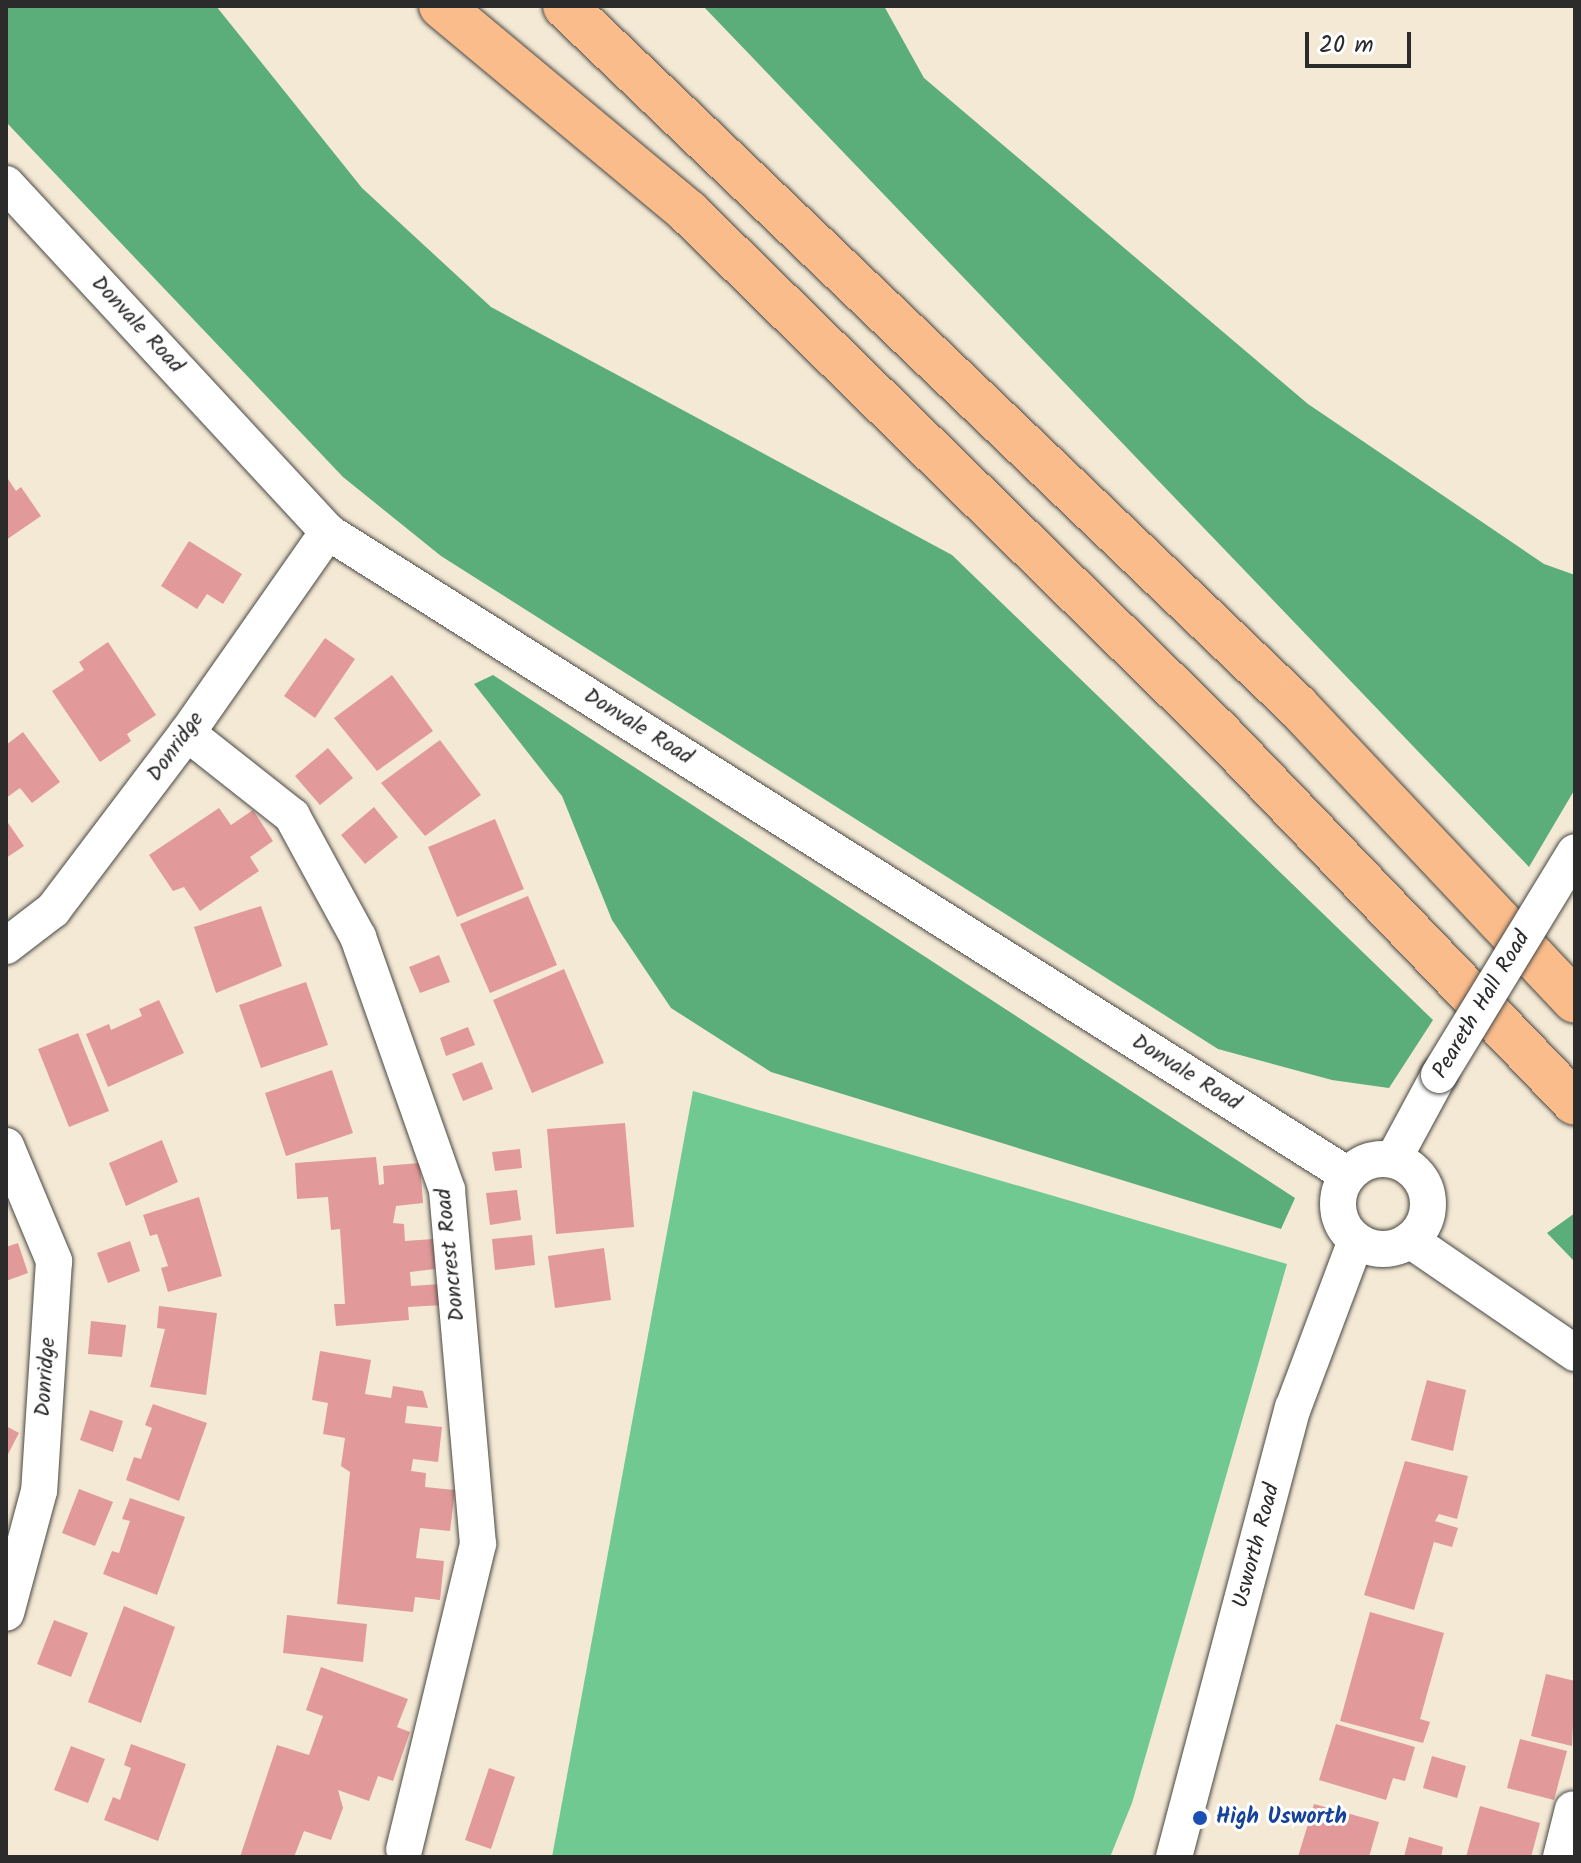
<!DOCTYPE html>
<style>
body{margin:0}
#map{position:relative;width:1581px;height:1863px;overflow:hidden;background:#f4e9d4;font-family:Kalam,sans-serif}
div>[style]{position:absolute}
.green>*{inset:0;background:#6fc990}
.forest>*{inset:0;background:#5bad7a}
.building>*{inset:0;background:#e19a99}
.roads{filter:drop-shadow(0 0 2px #494844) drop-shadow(0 0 2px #494844)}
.minor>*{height:36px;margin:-18px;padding:0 18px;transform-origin:18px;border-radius:18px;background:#fff}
.minor>.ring{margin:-18px;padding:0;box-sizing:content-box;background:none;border:36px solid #fff;border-radius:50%}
.highway>*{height:44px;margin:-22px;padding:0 22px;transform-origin:22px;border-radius:22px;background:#fabc8b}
.bridges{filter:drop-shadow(0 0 2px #494844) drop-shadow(0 0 2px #494844)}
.minor-bridge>*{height:36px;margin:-18px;padding:0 18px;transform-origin:18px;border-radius:18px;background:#fff}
.dots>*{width:22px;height:22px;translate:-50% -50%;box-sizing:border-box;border:4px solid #fff;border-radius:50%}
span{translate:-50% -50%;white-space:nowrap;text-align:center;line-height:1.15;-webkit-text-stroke:6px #fff;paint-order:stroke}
.street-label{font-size:22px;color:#2b2b2b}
.transit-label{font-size:22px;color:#164399;font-weight:700}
.left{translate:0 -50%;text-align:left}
.frame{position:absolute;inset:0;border:8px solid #2b2b2b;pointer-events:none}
.scale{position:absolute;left:1305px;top:32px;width:106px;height:36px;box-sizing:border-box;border:4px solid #2b2b2b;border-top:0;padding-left:10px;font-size:24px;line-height:28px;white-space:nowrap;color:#2b2b2b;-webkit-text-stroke:6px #fff;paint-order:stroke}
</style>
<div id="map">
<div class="green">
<i style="clip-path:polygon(693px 1091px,1287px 1264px,1132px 1803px,1110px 1857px,552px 1857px)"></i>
</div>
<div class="forest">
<i style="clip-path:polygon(6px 6px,216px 6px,362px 188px,491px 307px,952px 555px,1433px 1020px,1389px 1088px,1332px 1080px,1218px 1049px,441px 556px,343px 477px,6px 122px)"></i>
<i style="clip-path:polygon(703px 6px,884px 6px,924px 78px,1308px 404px,1544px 564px,1575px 575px,1575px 789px,1529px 867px)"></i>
<i style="clip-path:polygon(493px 675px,1295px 1198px,1281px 1229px,771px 1072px,671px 1008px,612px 920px,562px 796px,474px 684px)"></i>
<i style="clip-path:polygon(1575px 1213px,1575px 1262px,1547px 1233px)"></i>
</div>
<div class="building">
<i style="clip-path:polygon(6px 476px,16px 491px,21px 487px,41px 516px,6px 540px)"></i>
<i style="clip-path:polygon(189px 541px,242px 574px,223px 604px,207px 594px,197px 609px,161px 586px)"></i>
<i style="clip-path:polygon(325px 638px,355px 659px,315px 718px,284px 696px)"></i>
<i style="clip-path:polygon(108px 642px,156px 715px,127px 734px,131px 741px,100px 762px,52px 691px,84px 670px,79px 662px)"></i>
<i style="clip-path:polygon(392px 675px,433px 731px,377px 771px,334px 718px)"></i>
<i style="clip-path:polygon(23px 732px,60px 782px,32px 803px,20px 788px,6px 798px,6px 745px)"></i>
<i style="clip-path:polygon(440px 740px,481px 795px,425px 836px,381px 783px)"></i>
<i style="clip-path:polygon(328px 748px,353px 778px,320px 805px,295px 776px)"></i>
<i style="clip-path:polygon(374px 807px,398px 837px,365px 864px,341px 835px)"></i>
<i style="clip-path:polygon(219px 808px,231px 825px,253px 810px,273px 841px,250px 857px,259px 871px,200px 911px,184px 887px,173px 891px,149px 855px)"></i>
<i style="clip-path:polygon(495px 819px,524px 889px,457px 917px,428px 847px)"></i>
<i style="clip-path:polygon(6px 820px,24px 846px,6px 858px)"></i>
<i style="clip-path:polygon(528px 896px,557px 965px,490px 993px,460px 924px)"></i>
<i style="clip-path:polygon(261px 906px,282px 966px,216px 993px,194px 927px)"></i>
<i style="clip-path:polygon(439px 955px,450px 982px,420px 993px,409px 967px)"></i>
<i style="clip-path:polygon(564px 969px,604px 1063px,532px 1093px,493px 1000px)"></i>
<i style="clip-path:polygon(306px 982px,328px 1045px,261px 1068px,239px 1005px)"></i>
<i style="clip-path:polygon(159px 1000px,184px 1053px,108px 1087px,86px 1034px,109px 1024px,111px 1030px,142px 1016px,139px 1009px)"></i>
<i style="clip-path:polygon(468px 1027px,475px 1045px,446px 1056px,440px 1038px)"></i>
<i style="clip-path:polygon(78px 1033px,109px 1111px,69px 1127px,38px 1049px)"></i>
<i style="clip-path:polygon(482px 1062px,493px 1089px,463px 1101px,452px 1074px)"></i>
<i style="clip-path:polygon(332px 1070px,353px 1133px,286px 1156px,265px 1093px)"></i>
<i style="clip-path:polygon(625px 1123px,634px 1227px,556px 1234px,547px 1129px)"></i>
<i style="clip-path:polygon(162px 1140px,178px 1182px,126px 1206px,109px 1163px)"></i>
<i style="clip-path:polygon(520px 1149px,522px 1168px,495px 1171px,492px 1152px)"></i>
<i style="clip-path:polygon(376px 1157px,379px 1185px,384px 1184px,383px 1166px,420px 1163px,423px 1203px,396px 1206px,393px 1223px,404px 1224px,405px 1241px,433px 1239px,435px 1269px,410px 1272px,411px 1286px,441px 1284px,443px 1305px,408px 1307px,409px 1320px,336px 1326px,334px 1304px,345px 1304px,340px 1229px,331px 1230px,328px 1197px,297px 1199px,295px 1163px)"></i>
<i style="clip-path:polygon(517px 1190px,521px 1220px,490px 1225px,486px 1193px)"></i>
<i style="clip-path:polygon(199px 1197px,222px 1276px,168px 1292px,161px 1268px,168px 1266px,157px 1234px,150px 1236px,143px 1215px)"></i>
<i style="clip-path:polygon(532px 1235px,535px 1265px,495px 1270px,492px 1239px)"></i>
<i style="clip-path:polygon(130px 1241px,140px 1271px,108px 1283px,97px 1253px)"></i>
<i style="clip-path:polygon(18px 1243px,28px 1273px,6px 1281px,6px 1247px)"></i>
<i style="clip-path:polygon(604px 1248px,611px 1300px,555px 1308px,548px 1256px)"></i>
<i style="clip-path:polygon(159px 1306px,217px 1313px,206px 1395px,150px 1387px,165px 1329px,157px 1328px)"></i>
<i style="clip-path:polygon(91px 1321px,126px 1325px,122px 1357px,88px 1354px)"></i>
<i style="clip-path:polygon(320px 1351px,371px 1360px,365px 1394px,391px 1398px,393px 1386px,423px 1391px,428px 1408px,407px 1406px,405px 1423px,442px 1427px,438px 1462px,413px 1459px,411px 1471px,426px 1473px,425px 1487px,455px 1490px,450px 1531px,420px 1528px,416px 1558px,444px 1561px,440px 1600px,415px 1597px,413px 1612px,337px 1604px,350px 1472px,341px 1466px,345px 1438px,323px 1434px,328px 1403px,312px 1400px)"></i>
<i style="clip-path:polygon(1427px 1380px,1466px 1390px,1453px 1451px,1411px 1440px)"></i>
<i style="clip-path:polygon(153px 1404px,207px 1423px,179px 1501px,126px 1480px,134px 1457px,141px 1459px,152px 1428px,145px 1425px)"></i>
<i style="clip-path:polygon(90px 1410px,123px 1421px,113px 1452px,80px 1440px)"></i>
<i style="clip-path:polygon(6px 1426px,19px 1433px,6px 1458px)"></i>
<i style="clip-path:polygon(1405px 1461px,1468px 1476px,1457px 1519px,1439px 1514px,1435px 1521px,1458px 1528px,1452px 1547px,1434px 1542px,1414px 1610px,1364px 1595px)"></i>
<i style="clip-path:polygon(79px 1489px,113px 1502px,95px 1546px,62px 1533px)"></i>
<i style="clip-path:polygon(130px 1498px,185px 1517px,157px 1595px,103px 1574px,112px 1551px,119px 1553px,130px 1521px,122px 1519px)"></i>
<i style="clip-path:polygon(124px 1606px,175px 1627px,141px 1723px,88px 1702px)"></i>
<i style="clip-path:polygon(1370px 1612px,1444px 1633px,1420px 1719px,1430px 1722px,1423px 1743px,1340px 1721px)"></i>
<i style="clip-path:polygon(287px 1615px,367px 1624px,363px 1662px,283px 1653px)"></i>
<i style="clip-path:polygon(54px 1620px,88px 1633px,71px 1677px,37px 1664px)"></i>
<i style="clip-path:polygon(321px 1667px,408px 1699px,397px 1727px,410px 1732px,393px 1781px,378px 1776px,369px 1801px,338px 1790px,343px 1808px,331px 1840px,304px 1831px,294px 1857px,240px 1857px,277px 1745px,309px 1755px,323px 1716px,306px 1710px)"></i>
<i style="clip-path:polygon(1546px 1674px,1575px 1681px,1572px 1746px,1531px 1736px)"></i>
<i style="clip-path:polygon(1336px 1724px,1415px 1747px,1405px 1781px,1393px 1778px,1386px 1800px,1319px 1780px)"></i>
<i style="clip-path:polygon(1520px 1739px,1567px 1751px,1554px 1800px,1507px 1788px)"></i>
<i style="clip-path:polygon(131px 1744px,186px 1764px,158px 1841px,104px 1820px,113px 1797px,120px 1800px,131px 1768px,124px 1765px)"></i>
<i style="clip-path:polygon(71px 1746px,105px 1759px,88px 1803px,54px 1790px)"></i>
<i style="clip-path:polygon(1432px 1756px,1466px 1766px,1457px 1798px,1423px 1788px)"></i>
<i style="clip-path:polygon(489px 1768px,515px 1777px,491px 1849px,465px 1840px)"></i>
<i style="clip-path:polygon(1314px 1804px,1379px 1822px,1369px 1857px,1298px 1857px)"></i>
<i style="clip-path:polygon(1480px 1806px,1540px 1823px,1531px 1857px,1466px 1857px)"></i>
<i style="clip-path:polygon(1409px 1837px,1443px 1847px,1441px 1857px,1404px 1857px)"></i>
</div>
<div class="roads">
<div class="minor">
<i style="left:6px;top:184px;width:474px;rotate:47.2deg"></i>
<i style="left:328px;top:532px;width:1206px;rotate:32.23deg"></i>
<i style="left:187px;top:733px;width:134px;rotate:38.3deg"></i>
<i style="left:292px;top:816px;width:138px;rotate:61.4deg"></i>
<i style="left:358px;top:937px;width:268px;rotate:70.6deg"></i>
<i style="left:447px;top:1190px;width:355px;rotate:85deg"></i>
<i style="left:478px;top:1544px;width:314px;rotate:103.6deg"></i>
<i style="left:6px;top:946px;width:59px;rotate:-37.5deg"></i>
<i style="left:53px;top:910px;width:222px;rotate:-52.9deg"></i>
<i style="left:187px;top:733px;width:246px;rotate:-55deg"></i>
<i style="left:6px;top:1146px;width:125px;rotate:67.3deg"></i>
<i style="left:54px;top:1261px;width:230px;rotate:93.7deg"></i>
<i style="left:39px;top:1491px;width:126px;rotate:105.1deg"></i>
<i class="ring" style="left:1338px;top:1159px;width:54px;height:54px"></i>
<i style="left:1393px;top:1160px;width:97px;rotate:-61.6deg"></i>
<i style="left:1410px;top:1240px;width:200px;rotate:34.4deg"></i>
<i style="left:1174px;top:1857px;width:465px;rotate:-75.2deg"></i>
<i style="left:1293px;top:1408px;width:179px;rotate:-69.4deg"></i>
<i style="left:1561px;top:1857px;width:49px;rotate:-76deg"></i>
</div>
<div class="highway">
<i style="left:441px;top:6px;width:322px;rotate:39.8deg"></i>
<i style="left:688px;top:212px;width:746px;rotate:44.4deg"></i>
<i style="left:1221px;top:734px;width:511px;rotate:46.19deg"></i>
<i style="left:565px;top:6px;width:1013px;rotate:43.72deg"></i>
<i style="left:1297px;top:706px;width:405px;rotate:46.7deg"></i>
</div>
</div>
<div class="bridges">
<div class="minor-bridge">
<i style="left:1439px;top:1075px;width:261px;rotate:-58.6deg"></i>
</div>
</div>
<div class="dots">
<i style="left:1200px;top:1818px;background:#1a4fb4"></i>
</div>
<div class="street-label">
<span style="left:137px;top:325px;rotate:47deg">Donvale Road</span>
<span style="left:638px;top:727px;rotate:32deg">Donvale Road</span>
<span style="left:176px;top:747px;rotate:-54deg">Donridge</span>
<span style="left:1482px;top:1005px;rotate:-59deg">Peareth Hall Road</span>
<span style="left:1186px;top:1073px;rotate:32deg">Donvale Road</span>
<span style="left:451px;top:1255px;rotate:-96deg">Doncrest Road</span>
<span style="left:46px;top:1377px;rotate:-86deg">Donridge</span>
<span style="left:1257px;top:1546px;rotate:-75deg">Usworth Road</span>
</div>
<div class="transit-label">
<span class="left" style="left:1216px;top:1818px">High Usworth</span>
</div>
<div class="frame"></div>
<div class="scale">20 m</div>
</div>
